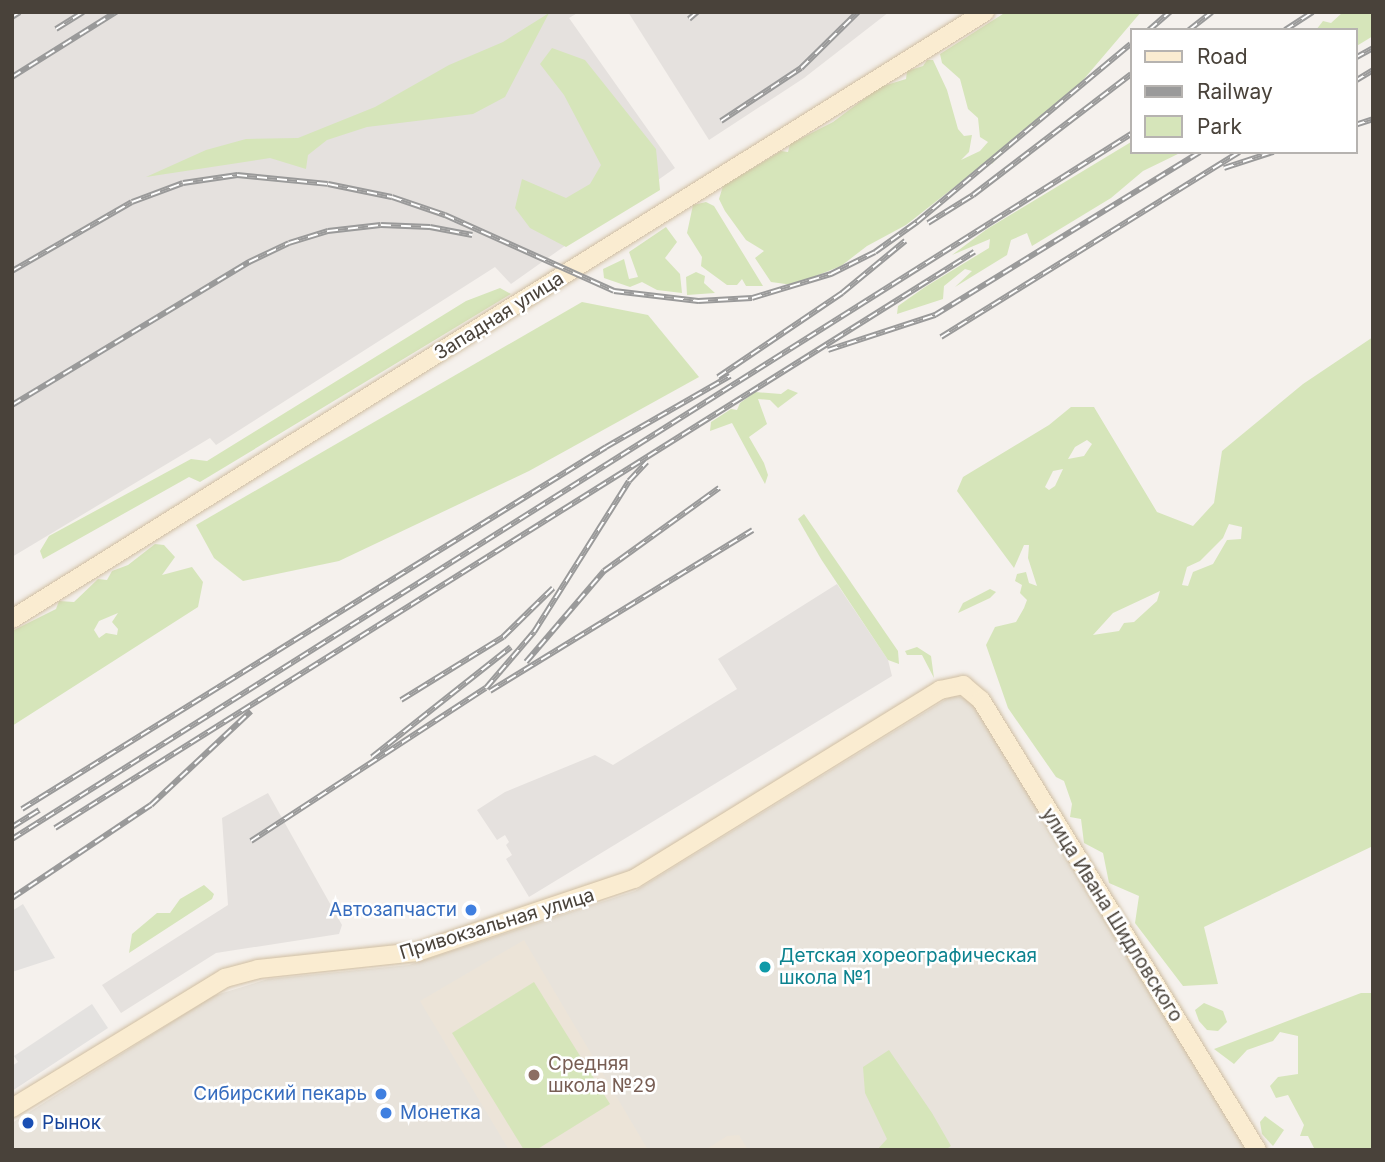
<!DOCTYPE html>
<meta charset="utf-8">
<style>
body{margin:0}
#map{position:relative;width:1385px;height:1162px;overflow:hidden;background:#f5f1ed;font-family:Inter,sans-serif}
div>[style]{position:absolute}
.residential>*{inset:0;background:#e8e3db}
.industrial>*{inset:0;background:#e5e1de}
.education>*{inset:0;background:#ece4d8}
.green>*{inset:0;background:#d6e5ba}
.parking>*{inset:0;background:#e4e2e0}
.roads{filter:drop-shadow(0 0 2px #d0bea1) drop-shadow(0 0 2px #d0bea1)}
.secondary>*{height:18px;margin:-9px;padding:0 9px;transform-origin:9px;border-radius:9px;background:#faecd1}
.rail>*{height:6px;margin-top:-3px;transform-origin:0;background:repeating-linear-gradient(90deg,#fff 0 10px,#9a9a9a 0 20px);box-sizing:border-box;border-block:2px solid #9a9a9a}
.dots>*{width:19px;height:19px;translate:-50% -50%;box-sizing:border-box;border:4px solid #fff;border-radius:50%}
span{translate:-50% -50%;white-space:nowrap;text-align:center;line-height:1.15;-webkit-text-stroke:5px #fff;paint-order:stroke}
.street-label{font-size:19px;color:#49423a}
.shop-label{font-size:19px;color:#366cbe}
.right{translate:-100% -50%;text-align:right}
.left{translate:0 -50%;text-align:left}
.culture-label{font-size:19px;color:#0d838f}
.education-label{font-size:19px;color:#785e54}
.transit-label{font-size:19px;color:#164399}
.frame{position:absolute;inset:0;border:14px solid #49423a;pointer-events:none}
.legend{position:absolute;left:1130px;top:28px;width:228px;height:126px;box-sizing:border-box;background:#fff;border:2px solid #b6b3b0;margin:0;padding:9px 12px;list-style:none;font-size:21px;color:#49423a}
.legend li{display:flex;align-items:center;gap:14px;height:35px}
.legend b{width:35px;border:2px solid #b6b3b0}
</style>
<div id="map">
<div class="residential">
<i style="clip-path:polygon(953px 695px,974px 701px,1247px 1150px,12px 1150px,12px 1123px,213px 996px,268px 979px,409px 965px,635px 891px)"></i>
</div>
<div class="industrial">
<i style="clip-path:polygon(12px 12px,579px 12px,569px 18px,675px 168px,511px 284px,495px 267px,216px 445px,210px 438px,12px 557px)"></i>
<i style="clip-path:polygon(628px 12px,889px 12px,804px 78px,709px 140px)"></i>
<i style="clip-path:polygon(837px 584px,888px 660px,892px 676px,529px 897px,506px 859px,512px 855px,506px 845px,509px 842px,505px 835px,497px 840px,477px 810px,505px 792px,595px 755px,613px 765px,737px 689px,718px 659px)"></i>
<i style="clip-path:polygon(268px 793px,342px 925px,339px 934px,216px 953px,121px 1013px,102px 985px,228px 905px,222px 818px)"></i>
</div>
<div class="education">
<i style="clip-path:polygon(524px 940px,648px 1150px,509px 1150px,420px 1001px)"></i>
<i style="clip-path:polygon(739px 1135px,748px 1150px,705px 1150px,727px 1136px)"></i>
</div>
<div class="green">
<i style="clip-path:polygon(1006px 12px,1141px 12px,1078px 86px,1033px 126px,1021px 131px,992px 164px,989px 160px,906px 225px,867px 246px,841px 266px,793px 285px,771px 282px,755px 258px,764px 251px,746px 240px,725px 211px,719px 199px,723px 186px,781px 151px,788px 152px,790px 144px,833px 122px,880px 87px,906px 79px,907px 71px,923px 66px,927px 60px,933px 60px,947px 90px,958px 129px,964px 136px,972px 135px,969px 152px,961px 160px,980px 151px,988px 142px,980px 137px,978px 118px,968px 109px,960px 79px,942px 63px,940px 54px)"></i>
<i style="clip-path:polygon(1373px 12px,1373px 36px,1355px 47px,1355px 30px,1316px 30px,1323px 21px,1331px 23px,1342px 13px)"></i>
<i style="clip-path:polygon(549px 13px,505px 97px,473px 114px,367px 127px,327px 140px,308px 155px,306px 169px,270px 158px,146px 177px,206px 150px,246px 139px,298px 138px,375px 107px,449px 65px,503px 42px)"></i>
<i style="clip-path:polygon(552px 48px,585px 60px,656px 149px,660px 190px,566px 247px,530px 228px,515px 208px,522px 179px,566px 198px,590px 184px,601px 165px,564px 95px,540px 64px)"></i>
<i style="clip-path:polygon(1131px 142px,1131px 152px,1182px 152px,1143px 171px,1111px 198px,1032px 246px,1027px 233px,1011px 240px,1007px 255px,955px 287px,972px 271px,965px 269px,944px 286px,943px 299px,897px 314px,898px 306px,925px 287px,989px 248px,990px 239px,952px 255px,987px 229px)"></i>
<i style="clip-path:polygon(706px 202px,714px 206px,763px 286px,746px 286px,742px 279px,737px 285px,727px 285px,701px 266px,702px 257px,687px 233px,693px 205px)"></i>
<i style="clip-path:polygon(666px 227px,677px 242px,665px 258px,680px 274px,682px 293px,657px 290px,642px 282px,630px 287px,604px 278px,603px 269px,624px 259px,629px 279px,638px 277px,629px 252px)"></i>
<i style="clip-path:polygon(696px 272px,705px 276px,704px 283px,715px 293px,687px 295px,686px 277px)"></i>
<i style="clip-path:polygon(500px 288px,511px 294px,200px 482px,189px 477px,43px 559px,40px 551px,49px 536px,191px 459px,207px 461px,466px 301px)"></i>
<i style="clip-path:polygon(582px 302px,648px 315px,699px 377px,529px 471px,339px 561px,243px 581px,214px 558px,196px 525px)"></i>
<i style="clip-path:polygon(evenodd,1373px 337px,1373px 846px,1204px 927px,1218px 984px,1183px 986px,1135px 923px,1139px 896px,1109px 883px,1103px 853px,1084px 843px,1081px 819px,1070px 817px,1072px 804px,1064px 781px,1056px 777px,1008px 708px,986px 645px,995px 627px,1016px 622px,1024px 608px,1027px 600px,1020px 593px,1022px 585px,1015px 581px,1017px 574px,1026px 572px,1029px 583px,1037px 586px,1028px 558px,1029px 545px,1024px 545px,1014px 568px,957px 491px,963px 477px,1049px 425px,1071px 407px,1094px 407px,1157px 512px,1193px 526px,1214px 503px,1222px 451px,1303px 384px,1373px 337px,1087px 440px,1092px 444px,1084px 456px,1068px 459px,1075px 447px,1087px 440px,1373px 337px,1063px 469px,1055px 486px,1049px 490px,1045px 487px,1053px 471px,1063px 469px,1373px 337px,1229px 524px,1242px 527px,1241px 539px,1227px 540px,1213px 564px,1193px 572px,1188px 586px,1182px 585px,1187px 567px,1200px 561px,1223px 538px,1229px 524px,1373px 337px,1160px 591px,1157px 601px,1134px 622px,1124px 623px,1119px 631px,1093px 635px,1113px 613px,1160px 591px)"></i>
<i style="clip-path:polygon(788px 389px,798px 393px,778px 408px,770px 400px,758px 399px,767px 424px,749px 437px,764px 463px,768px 475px,765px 484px,732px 423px,710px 431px,711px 422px,731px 409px,737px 410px,740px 403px,755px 392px,781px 394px)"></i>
<i style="clip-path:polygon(804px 514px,898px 651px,899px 664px,888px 660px,821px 559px,798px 519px)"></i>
<i style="clip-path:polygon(evenodd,155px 544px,164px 545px,175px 557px,162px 575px,192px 567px,203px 582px,198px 607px,12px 726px,12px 631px,56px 609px,59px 601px,74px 602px,98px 579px,107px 580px,112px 571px,128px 565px,155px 544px,118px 613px,112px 622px,118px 629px,117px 635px,106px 633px,99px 638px,94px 630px,99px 621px,118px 613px)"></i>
<i style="clip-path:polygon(990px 589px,996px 592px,990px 598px,958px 613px,963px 603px)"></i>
<i style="clip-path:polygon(917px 647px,931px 656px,934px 678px,922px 655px,907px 655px,905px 651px)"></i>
<i style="clip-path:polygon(204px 885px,214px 894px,212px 899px,129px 953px,132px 934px,157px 913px,170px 913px,180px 899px)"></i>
<i style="clip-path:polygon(534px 982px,610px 1104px,536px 1150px,524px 1150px,452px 1033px)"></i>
<i style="clip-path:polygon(1361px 993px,1373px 993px,1373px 1150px,1315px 1150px,1308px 1136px,1300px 1136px,1304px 1125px,1288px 1095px,1276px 1098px,1270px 1086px,1278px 1077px,1298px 1074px,1298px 1036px,1280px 1032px,1273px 1041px,1247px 1050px,1234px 1064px,1214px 1049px)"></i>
<i style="clip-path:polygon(1204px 1003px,1223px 1011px,1227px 1022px,1218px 1031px,1207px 1030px,1199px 1021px,1195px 1010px)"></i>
<i style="clip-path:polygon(889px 1050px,932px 1113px,951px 1146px,945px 1150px,877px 1150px,887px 1139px,865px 1093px,863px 1067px)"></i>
<i style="clip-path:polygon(1265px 1116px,1284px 1130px,1273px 1146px,1262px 1134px,1260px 1122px)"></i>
</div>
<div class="parking">
<i style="clip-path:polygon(23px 904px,55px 958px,12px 972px,12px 911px)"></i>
<i style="clip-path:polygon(92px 1004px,108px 1028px,12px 1091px,12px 1066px,18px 1062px,14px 1056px)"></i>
</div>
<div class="roads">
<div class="secondary">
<i style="left:12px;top:619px;width:1147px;rotate:-31.96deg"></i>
<i style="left:12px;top:1108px;width:250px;rotate:-31.4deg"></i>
<i style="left:225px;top:978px;width:34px;rotate:-15deg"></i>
<i style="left:258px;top:969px;width:160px;rotate:-6.1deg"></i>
<i style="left:417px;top:952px;width:229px;rotate:-18.6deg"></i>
<i style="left:634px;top:879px;width:360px;rotate:-31.7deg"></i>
<i style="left:940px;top:690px;width:24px;rotate:-12deg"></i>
<i style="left:963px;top:685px;width:23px;rotate:40deg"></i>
<i style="left:981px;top:700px;width:528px;rotate:58.48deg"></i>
</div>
</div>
<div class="rail">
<i style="left:12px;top:17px;width:9px;rotate:-32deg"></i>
<i style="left:689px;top:19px;width:11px;rotate:-41deg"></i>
<i style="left:56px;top:29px;width:32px;rotate:-32deg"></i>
<i style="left:1149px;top:30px;width:28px;rotate:-41deg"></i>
<i style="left:1189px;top:30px;width:29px;rotate:-38deg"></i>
<i style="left:1285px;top:30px;width:33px;rotate:-33deg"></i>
<i style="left:1355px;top:58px;width:21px;rotate:-29deg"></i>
<i style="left:12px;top:77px;width:123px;rotate:-32deg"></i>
<i style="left:1355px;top:81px;width:21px;rotate:-31deg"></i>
<i style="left:721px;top:121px;width:96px;rotate:-33.5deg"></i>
<i style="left:801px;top:68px;width:80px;rotate:-44.5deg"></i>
<i style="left:1355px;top:125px;width:19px;rotate:-18deg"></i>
<i style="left:1224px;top:168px;width:52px;rotate:-18.1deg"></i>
<i style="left:928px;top:223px;width:53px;rotate:-31.9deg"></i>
<i style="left:973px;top:195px;width:199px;rotate:-37.4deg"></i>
<i style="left:12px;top:271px;width:138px;rotate:-29.9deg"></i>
<i style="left:132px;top:202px;width:54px;rotate:-20.4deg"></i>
<i style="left:183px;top:183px;width:55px;rotate:-8.4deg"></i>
<i style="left:237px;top:175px;width:91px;rotate:5.6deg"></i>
<i style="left:328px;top:184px;width:65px;rotate:11.5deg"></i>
<i style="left:392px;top:197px;width:56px;rotate:18.8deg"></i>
<i style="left:445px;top:215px;width:185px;rotate:24.2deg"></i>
<i style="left:614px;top:291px;width:85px;rotate:6.8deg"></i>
<i style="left:698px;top:301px;width:54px;rotate:-3.2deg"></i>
<i style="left:752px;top:298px;width:83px;rotate:-16.9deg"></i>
<i style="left:831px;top:274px;width:49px;rotate:-26.6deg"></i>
<i style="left:875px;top:252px;width:52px;rotate:-35.5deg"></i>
<i style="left:917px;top:222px;width:278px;rotate:-39.8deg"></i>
<i style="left:941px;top:337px;width:351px;rotate:-31.8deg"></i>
<i style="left:828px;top:350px;width:113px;rotate:-18.1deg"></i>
<i style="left:935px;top:315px;width:311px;rotate:-31.6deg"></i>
<i style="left:718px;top:377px;width:150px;rotate:-34.1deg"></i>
<i style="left:842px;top:293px;width:82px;rotate:-39.5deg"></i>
<i style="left:12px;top:405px;width:277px;rotate:-31.1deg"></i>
<i style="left:249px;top:262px;width:44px;rotate:-25.4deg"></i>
<i style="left:289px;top:243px;width:41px;rotate:-17.1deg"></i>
<i style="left:328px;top:231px;width:53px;rotate:-6.5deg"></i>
<i style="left:381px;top:225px;width:49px;rotate:2.3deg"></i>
<i style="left:430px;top:227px;width:43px;rotate:10.8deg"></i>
<i style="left:526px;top:662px;width:120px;rotate:-49.4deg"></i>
<i style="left:604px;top:571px;width:142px;rotate:-35.8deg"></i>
<i style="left:490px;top:691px;width:308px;rotate:-31.5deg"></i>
<i style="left:401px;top:700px;width:120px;rotate:-31.7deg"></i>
<i style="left:503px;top:637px;width:70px;rotate:-44.4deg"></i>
<i style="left:372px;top:757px;width:177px;rotate:-38.4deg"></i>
<i style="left:22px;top:809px;width:687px;rotate:-31.79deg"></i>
<i style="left:606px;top:447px;width:143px;rotate:-29.8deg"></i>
<i style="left:12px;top:827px;width:32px;rotate:-32deg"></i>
<i style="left:55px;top:828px;width:1085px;rotate:-32.08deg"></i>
<i style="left:12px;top:839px;width:1323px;rotate:-32.21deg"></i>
<i style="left:251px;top:841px;width:280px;rotate:-33.1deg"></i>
<i style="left:486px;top:688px;width:74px;rotate:-49.4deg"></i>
<i style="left:534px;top:632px;width:178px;rotate:-57.8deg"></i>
<i style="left:629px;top:481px;width:26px;rotate:-47deg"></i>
<i style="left:12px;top:898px;width:167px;rotate:-33.8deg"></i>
<i style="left:151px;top:805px;width:137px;rotate:-43.2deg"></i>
</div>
<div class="dots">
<i style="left:471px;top:910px;background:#3f7fe0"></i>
<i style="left:765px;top:967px;background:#0f9aa8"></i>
<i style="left:534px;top:1075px;background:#8d6e63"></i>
<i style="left:381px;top:1094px;background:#3f7fe0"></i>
<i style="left:386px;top:1113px;background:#3f7fe0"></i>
<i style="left:28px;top:1123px;background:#1a4fb4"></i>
</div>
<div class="street-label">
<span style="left:499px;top:316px;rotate:-32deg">Западная улица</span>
<span style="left:1112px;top:915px;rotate:58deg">улица Ивана Шидловского</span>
<span style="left:497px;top:924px;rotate:-17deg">Привокзальная улица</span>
</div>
<div class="shop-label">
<span class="right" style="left:457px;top:910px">Автозапчасти</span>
<span class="right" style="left:367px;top:1094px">Сибирский пекарь</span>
<span class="left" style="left:400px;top:1113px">Монетка</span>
</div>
<div class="culture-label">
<span class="left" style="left:779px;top:967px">Детская хореографическая<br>школа №1</span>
</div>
<div class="education-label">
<span class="left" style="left:548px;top:1075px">Средняя<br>школа №29</span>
</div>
<div class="transit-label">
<span class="left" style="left:42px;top:1123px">Рынок</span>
</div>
<div class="frame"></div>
<ul class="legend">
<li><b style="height:9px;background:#faecd1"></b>Road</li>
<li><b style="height:9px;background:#9a9a9a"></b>Railway</li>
<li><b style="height:19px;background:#d6e5ba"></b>Park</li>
</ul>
</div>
